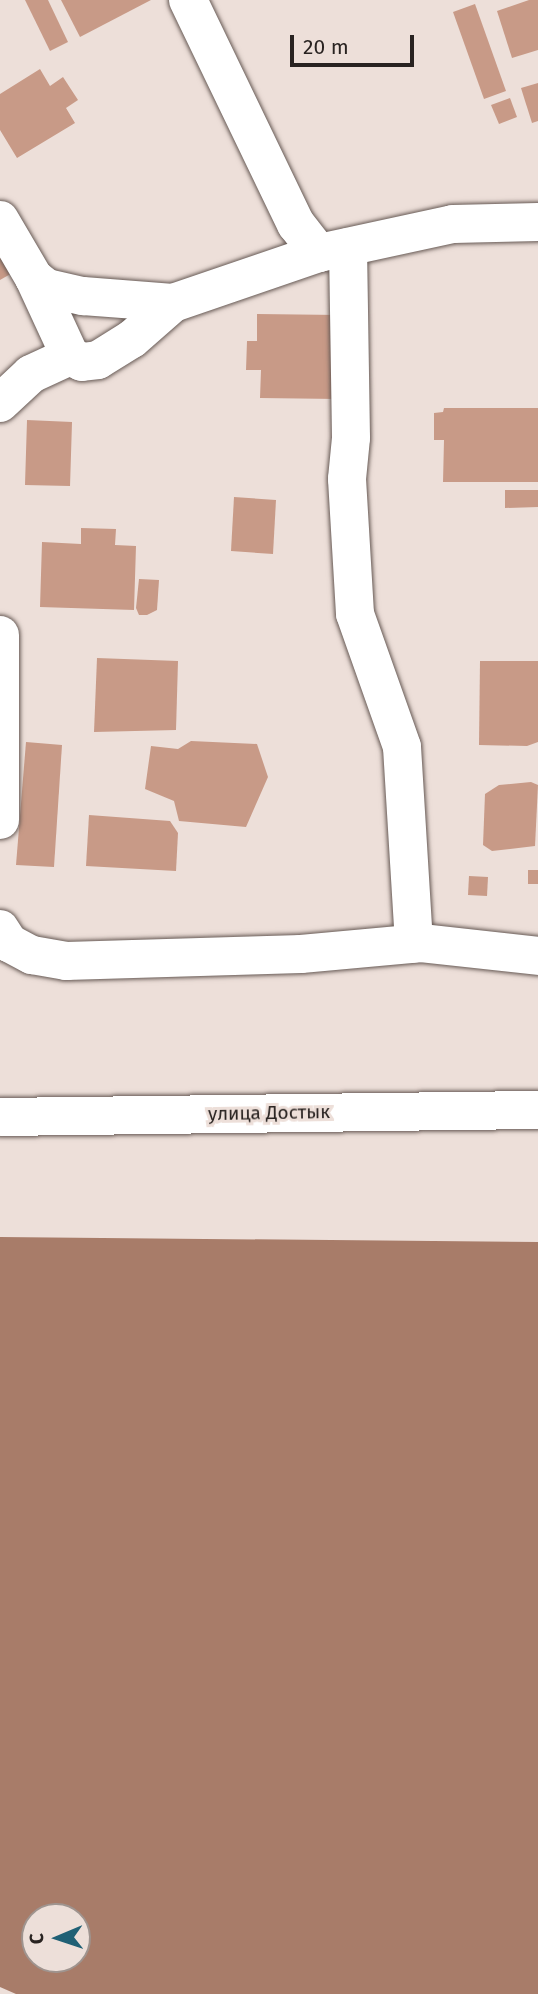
<!DOCTYPE html>
<meta charset="utf-8">
<style>
body{margin:0}
#map{position:relative;width:538px;height:1994px;overflow:hidden;background:#eddfd9;font-family:"Fira Sans",sans-serif}
div>[style]{position:absolute}
.water>*{inset:0;background:#a87c69}
.building>*{inset:0;background:#c89a87}
.roads{filter:drop-shadow(0 0 2px #675a55) drop-shadow(0 0 2px #675a55)}
.street>*{height:38px;margin:-19px;padding:0 19px;transform-origin:19px;border-radius:19px;background:#fff}
.secondary>*{height:38px;margin:-19px;padding:0 19px;transform-origin:19px;border-radius:19px;background:#fff}
span{translate:-50% -50%;white-space:nowrap;text-align:center;line-height:1.15;-webkit-text-stroke:6px #eddfd9;paint-order:stroke}
.street-label{font-size:19px;color:#292321}
.north{position:absolute;left:21px;top:1903px;width:70px;height:70px;box-sizing:border-box;background:#eddfd9;border:2px solid #9f948f;border-radius:50%;rotate:268deg;font-size:19px;font-weight:700;line-height:28px;text-align:center;color:#292321}
.north::after{content:'';display:block;margin:auto;width:24px;height:32px;background:#206075;clip-path:polygon(50% 0,100% 100%,50% 72%,0 100%)}
.scale{position:absolute;left:290px;top:35px;width:124px;height:32px;box-sizing:border-box;border:4px solid #292321;border-top:0;padding-left:9px;font-size:21px;line-height:24px;white-space:nowrap;color:#292321;-webkit-text-stroke:5px #eddfd9;paint-order:stroke}
</style>
<div id="map">
<div class="water">
<i style="clip-path:polygon(evenodd,0 1237px,538px 1242px,538px 1994px,16px 1994px,0 1987px,0 1237px,35px 1917px,77px 1917px,77px 1959px,35px 1959px,35px 1917px)"></i>
</div>
<div class="building">
<i style="clip-path:polygon(25px 0,48px 0,68px 42px,50px 51px)"></i>
<i style="clip-path:polygon(61px 0,151px 0,80px 37px)"></i>
<i style="clip-path:polygon(529px 0,538px 0,538px 50px,512px 58px,497px 11px)"></i>
<i style="clip-path:polygon(475px 4px,506px 91px,484px 99px,453px 12px)"></i>
<i style="clip-path:polygon(40px 69px,50px 86px,63px 77px,78px 100px,66px 108px,75px 123px,17px 158px,0 130px,0 94px)"></i>
<i style="clip-path:polygon(538px 83px,538px 121px,532px 123px,521px 88px)"></i>
<i style="clip-path:polygon(510px 98px,517px 117px,499px 124px,491px 105px)"></i>
<i style="clip-path:polygon(0 249px,14px 272px,0 280px)"></i>
<i style="clip-path:polygon(257px 314px,339px 315px,338px 399px,260px 398px,261px 370px,246px 370px,247px 341px,257px 341px)"></i>
<i style="clip-path:polygon(444px 408px,538px 408px,538px 482px,443px 482px,444px 440px,434px 440px,434px 413px,443px 412px)"></i>
<i style="clip-path:polygon(27px 420px,72px 422px,70px 486px,25px 485px)"></i>
<i style="clip-path:polygon(505px 490px,538px 490px,538px 507px,505px 508px)"></i>
<i style="clip-path:polygon(234px 497px,276px 500px,273px 554px,231px 551px)"></i>
<i style="clip-path:polygon(81px 528px,116px 529px,115px 545px,136px 546px,134px 610px,40px 607px,42px 542px,81px 544px)"></i>
<i style="clip-path:polygon(139px 579px,159px 580px,157px 610px,147px 615px,139px 615px,136px 608px)"></i>
<i style="clip-path:polygon(97px 658px,178px 661px,176px 730px,94px 732px)"></i>
<i style="clip-path:polygon(480px 661px,538px 661px,538px 742px,527px 746px,479px 745px)"></i>
<i style="clip-path:polygon(191px 741px,257px 744px,268px 777px,246px 827px,179px 821px,174px 801px,145px 789px,151px 746px,178px 749px)"></i>
<i style="clip-path:polygon(26px 742px,62px 745px,54px 867px,16px 865px)"></i>
<i style="clip-path:polygon(531px 782px,538px 785px,535px 846px,492px 851px,483px 845px,485px 794px,499px 785px)"></i>
<i style="clip-path:polygon(89px 815px,170px 821px,178px 833px,176px 871px,86px 866px)"></i>
<i style="clip-path:polygon(528px 870px,538px 870px,538px 884px,528px 884px)"></i>
<i style="clip-path:polygon(469px 876px,488px 877px,487px 896px,468px 895px)"></i>
</div>
<div class="roads">
<div class="street">
<i style="left:188px;top:0;width:249px;rotate:64.3deg"></i>
<i style="left:296px;top:224px;width:37px;rotate:52deg"></i>
<i style="left:0;top:220px;width:67px;rotate:59.6deg"></i>
<i style="left:34px;top:278px;width:86px;rotate:65.2deg"></i>
<i style="left:348px;top:247px;width:191px;rotate:89.1deg"></i>
<i style="left:351px;top:438px;width:41px;rotate:95.6deg"></i>
<i style="left:347px;top:479px;width:135px;rotate:86.6deg"></i>
<i style="left:355px;top:614px;width:141px;rotate:70.5deg"></i>
<i style="left:402px;top:747px;width:197px;rotate:86.5deg"></i>
<i style="left:34px;top:278px;width:16px;rotate:38deg"></i>
<i style="left:47px;top:288px;width:37px;rotate:13deg"></i>
<i style="left:83px;top:296px;width:90px;rotate:4.4deg"></i>
<i style="left:0;top:403px;width:42px;rotate:-43.1deg"></i>
<i style="left:31px;top:374px;width:43px;rotate:-24.8deg"></i>
<i style="left:70px;top:356px;width:13px;rotate:27deg"></i>
<i style="left:82px;top:362px;width:16px;rotate:-7deg"></i>
<i style="left:98px;top:360px;width:40px;rotate:-32deg"></i>
<i style="left:132px;top:339px;width:55px;rotate:-41.3deg"></i>
<i style="left:173px;top:303px;width:154px;rotate:-18.9deg"></i>
<i style="left:319px;top:253px;width:137px;rotate:-12.2deg"></i>
<i style="left:453px;top:224px;width:85px;rotate:-1.3deg"></i>
<i style="left:0;top:635px;width:185px;rotate:90deg"></i>
<i style="left:0;top:929px;width:17px;rotate:57deg"></i>
<i style="left:9px;top:943px;width:26px;rotate:28deg"></i>
<i style="left:32px;top:955px;width:35px;rotate:10deg"></i>
<i style="left:66px;top:961px;width:235px;rotate:-1.7deg"></i>
<i style="left:301px;top:954px;width:121px;rotate:-5.2deg"></i>
<i style="left:421px;top:943px;width:118px;rotate:6.3deg"></i>
</div>
<div class="secondary">
<i style="left:0;top:1117px;width:538px;rotate:-0.75deg"></i>
</div>
</div>
<div class="street-label">
<span style="left:269px;top:1113px;rotate:-1deg">улица Достык</span>
</div>
<div class="north">С</div>
<div class="scale">20 m</div>
</div>
